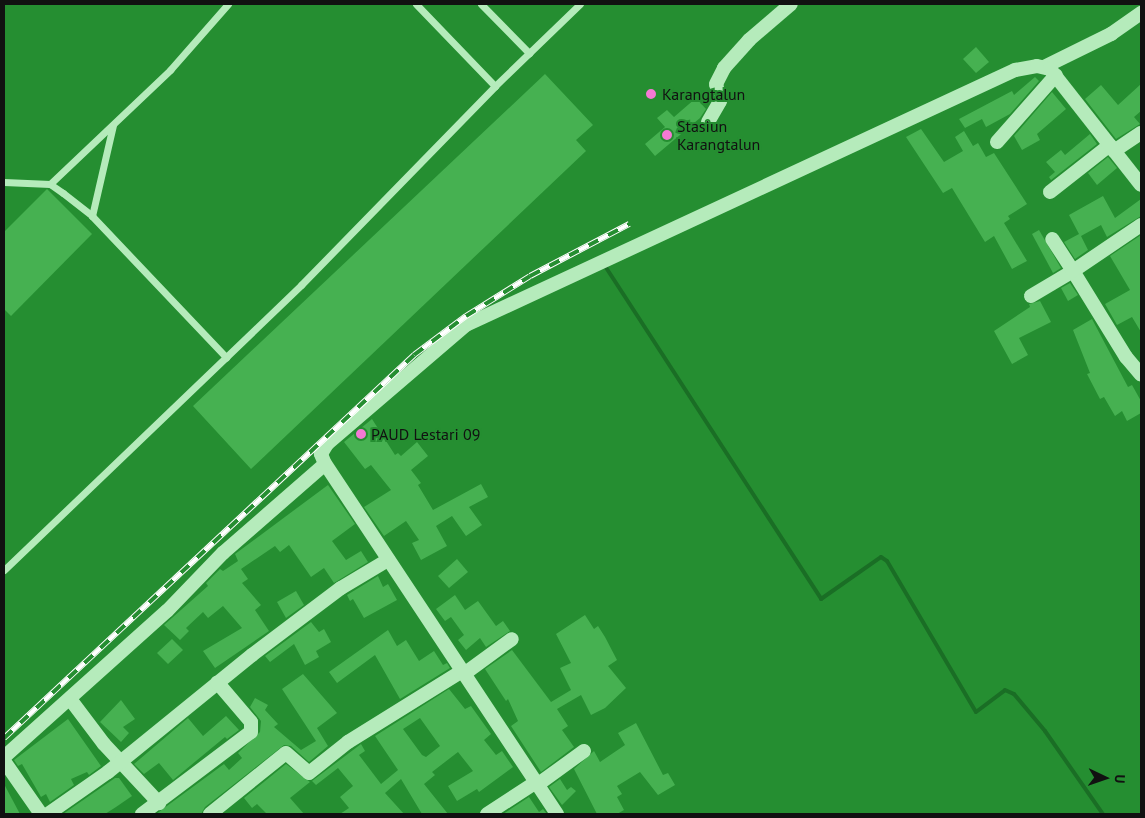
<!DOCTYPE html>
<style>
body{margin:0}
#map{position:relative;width:1145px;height:818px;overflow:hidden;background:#258e31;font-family:"PT Sans",sans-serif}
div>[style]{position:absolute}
.stream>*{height:4px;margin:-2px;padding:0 2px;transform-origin:2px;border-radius:2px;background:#1a6e25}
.building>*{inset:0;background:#46b151}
.service>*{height:7px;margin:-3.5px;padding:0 3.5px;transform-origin:3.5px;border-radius:3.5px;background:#b5ebbb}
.minor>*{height:14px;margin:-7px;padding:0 7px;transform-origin:7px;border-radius:7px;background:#b5ebbb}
.rail>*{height:5.5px;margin-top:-2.75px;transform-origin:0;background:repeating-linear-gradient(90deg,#258e31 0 11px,#fff 0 22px);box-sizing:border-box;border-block:1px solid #fff}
.dots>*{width:14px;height:14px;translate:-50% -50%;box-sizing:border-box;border:2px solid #258e31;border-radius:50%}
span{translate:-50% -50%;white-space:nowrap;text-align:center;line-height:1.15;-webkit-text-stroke:4px #258e31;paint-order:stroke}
.poi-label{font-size:16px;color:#111}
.left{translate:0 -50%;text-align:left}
.frame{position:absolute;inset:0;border:5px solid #111;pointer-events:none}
.north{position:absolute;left:1080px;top:753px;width:50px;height:50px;-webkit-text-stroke:4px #258e31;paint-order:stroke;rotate:93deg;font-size:14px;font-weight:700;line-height:20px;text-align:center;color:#111}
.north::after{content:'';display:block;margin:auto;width:18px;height:22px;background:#111;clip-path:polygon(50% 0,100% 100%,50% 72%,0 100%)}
</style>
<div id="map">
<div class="stream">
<i style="left:605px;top:266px;width:397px;rotate:57deg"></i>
<i style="left:821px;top:599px;width:73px;rotate:-35deg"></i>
<i style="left:881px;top:557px;width:7px;rotate:34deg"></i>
<i style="left:887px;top:561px;width:175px;rotate:59.5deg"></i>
<i style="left:976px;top:712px;width:36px;rotate:-37deg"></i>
<i style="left:1005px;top:690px;width:10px;rotate:24deg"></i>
<i style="left:1014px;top:694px;width:48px;rotate:50deg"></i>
<i style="left:1045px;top:731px;width:101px;rotate:55.1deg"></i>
</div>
<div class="building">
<i style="clip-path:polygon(976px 47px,989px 62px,976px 73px,963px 59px)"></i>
<i style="clip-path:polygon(545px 74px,593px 125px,576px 140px,586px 151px,251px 469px,193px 406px)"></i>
<i style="clip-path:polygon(1035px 77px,1039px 81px,1010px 114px,986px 127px,982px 119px,965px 128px,959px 119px,1012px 91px,1014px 95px)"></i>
<i style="clip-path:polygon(1141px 84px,1141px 111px,1134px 117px,1140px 124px,1116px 139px,1085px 99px,1101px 85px,1118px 105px)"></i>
<i style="clip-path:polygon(1052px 92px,1066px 109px,1037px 134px,1040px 140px,1022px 150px,1014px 136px)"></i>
<i style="clip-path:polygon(696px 98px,706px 109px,700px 118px,655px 156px,645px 144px,665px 127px,657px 118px,667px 110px,674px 117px)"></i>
<i style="clip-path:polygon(921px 129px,944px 162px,963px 151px,955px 137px,964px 131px,973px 146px,978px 143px,986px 157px,994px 153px,1027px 204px,1008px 216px,1010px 219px,1004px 223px,1027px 261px,1012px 269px,994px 236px,985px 242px,952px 188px,943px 193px,906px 137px)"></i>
<i style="clip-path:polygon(1090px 134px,1097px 144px,1051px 180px,1049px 177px,1055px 172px,1046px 162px,1061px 150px,1065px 155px)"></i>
<i style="clip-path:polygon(1108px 157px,1117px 168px,1097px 185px,1088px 173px)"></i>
<i style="clip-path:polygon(47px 189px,92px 234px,11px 316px,4px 309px,4px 232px)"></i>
<i style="clip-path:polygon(1103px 196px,1115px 218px,1141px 199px,1141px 216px,1107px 237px,1101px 225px,1081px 236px,1088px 250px,1075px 259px,1064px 242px,1079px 234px,1069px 215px)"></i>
<i style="clip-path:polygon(1039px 230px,1061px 268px,1053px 273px,1032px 234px)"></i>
<i style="clip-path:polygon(1141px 235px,1141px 332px,1132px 317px,1117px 325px,1105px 304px,1130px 290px,1110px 256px)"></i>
<i style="clip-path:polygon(1070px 283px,1078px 295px,1068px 301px,1061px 288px)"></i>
<i style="clip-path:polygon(1040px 301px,1051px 322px,1019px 338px,1028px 355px,1012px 364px,994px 331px,1030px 307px,1029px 304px)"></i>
<i style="clip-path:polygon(1092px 319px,1128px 387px,1132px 385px,1141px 401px,1141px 413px,1127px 421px,1122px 411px,1115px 416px,1104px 397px,1100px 399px,1087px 374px,1090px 373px,1073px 330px)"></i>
<i style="clip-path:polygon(372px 419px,395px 455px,398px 453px,401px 456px,417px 442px,428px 456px,411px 470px,421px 483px,418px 485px,433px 510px,481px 484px,488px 497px,469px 507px,482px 525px,466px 536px,452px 516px,436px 526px,447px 546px,421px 560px,412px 543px,419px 540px,406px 521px,384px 536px,364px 507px,391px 490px,371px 465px,365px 469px,344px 442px)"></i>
<i style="clip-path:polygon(328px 485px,355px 524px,332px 541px,346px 560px,361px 551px,368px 562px,334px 583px,324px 568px,311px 577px,289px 545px,280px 552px,275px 546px,241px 569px,248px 579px,242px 583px,261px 605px,255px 610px,269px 631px,215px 668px,203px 651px,242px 628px,223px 606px,208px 618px,203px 612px,186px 628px,189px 631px,180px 640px,164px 625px,208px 586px,206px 583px,220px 569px,223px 571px,238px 561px,235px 554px)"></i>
<i style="clip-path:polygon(457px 559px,468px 572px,449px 588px,438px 576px)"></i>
<i style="clip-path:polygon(378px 576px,383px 587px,388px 584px,397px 600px,364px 618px,353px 599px,350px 601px,347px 595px)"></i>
<i style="clip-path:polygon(296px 591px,304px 605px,286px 618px,277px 602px)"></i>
<i style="clip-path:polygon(455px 595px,465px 610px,478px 601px,496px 626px,503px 621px,510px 631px,486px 647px,480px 638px,466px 650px,458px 640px,464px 635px,451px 617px,445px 621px,436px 609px)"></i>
<i style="clip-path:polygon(585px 615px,594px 629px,598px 626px,605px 637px,617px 660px,608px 666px,626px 688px,605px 708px,591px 715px,581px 695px,557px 709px,568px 726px,562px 730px,574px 747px,541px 772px,511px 726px,518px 721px,508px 699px,506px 701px,485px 669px,512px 650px,551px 702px,571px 690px,560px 668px,571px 663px,556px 634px)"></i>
<i style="clip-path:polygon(311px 622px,319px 632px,324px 629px,331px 642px,316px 651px,319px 657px,305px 665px,294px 644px,270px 662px,265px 656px)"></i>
<i style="clip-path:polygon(388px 630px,397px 646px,406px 640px,419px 661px,434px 651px,443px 665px,447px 663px,450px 668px,400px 699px,375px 655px,337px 683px,329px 672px)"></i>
<i style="clip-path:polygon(172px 639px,183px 650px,168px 664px,157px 653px)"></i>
<i style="clip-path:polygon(303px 674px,337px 713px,317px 728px,328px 746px,309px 762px,291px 746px,284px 745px,205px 807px,201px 814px,156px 814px,224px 764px,229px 770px,242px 758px,238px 753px,260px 732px,261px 721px,250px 707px,255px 698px,268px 705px,265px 710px,278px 724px,274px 727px,301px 750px,316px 741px,282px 689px)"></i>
<i style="clip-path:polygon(evenodd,449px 689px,465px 709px,471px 706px,491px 734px,484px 740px,496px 755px,502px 751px,513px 767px,479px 792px,477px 789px,457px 801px,448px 786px,473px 771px,458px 752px,432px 772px,435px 775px,424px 784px,448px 814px,422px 814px,401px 779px,385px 793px,404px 814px,340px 814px,349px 808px,340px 797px,353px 786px,338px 768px,316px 785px,312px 781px,361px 744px,365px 751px,359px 755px,381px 784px,398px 770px,375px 736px,449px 689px,420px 718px,440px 746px,426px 757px,422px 755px,403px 729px,420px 718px)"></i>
<i style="clip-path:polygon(121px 700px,135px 719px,123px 727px,129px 733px,121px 742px,100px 722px)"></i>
<i style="clip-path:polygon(226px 716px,239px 730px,227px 739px,225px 737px,173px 780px,159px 763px,144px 774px,134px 764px,188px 718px,203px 736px)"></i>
<i style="clip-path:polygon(68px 719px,101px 766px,89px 775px,87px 772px,71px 779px,74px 785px,50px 802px,46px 794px,41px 797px,22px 764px,18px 766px,14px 760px)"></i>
<i style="clip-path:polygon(636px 723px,663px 775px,668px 773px,675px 785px,658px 795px,640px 772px,617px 786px,622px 794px,617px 797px,624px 810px,617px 814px,597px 814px,574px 769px,594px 751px,600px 762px,625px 745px,618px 733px)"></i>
<i style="clip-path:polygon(286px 764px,310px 782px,290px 798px,304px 814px,267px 814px,257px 804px,252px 808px,244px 798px)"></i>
<i style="clip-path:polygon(115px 778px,119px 778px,132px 796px,116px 807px,105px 814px,63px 814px)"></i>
<i style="clip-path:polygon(560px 779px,567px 790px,571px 787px,576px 791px,562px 805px,549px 787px)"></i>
<i style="clip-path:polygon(4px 784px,20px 814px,4px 814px)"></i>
<i style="clip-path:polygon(529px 797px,539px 812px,543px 809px,547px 814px,503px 814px)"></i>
</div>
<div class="service">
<i style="left:416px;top:4px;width:114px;rotate:46.1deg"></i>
<i style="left:481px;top:4px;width:69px;rotate:45.6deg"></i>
<i style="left:4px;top:182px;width:46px;rotate:2.5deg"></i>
<i style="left:50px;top:184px;width:16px;rotate:35deg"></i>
<i style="left:63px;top:193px;width:37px;rotate:38deg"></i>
<i style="left:92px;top:216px;width:195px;rotate:46.5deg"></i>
<i style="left:50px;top:184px;width:166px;rotate:-43.5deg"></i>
<i style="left:170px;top:70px;width:88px;rotate:-48.7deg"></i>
<i style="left:92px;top:216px;width:93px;rotate:-77deg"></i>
<i style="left:4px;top:570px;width:412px;rotate:-43.8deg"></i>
<i style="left:301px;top:285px;width:278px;rotate:-45.7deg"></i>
<i style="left:495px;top:86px;width:118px;rotate:-44deg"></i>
</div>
<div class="minor">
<i style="left:1044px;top:67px;width:75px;rotate:-26.2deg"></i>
<i style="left:1111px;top:34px;width:37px;rotate:-35deg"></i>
<i style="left:708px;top:122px;width:24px;rotate:-60deg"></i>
<i style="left:720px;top:101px;width:17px;rotate:-103deg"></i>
<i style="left:716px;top:84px;width:18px;rotate:-63deg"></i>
<i style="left:724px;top:68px;width:38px;rotate:-48deg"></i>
<i style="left:749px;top:40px;width:55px;rotate:-40.6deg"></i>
<i style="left:997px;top:142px;width:89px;rotate:-48.6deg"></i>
<i style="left:1114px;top:151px;width:32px;rotate:-34deg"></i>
<i style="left:1050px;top:192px;width:76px;rotate:-38.1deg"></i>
<i style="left:1141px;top:225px;width:82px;rotate:145.9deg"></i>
<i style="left:1073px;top:271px;width:101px;rotate:58.4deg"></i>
<i style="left:1126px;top:357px;width:23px;rotate:50deg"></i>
<i style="left:1031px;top:296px;width:49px;rotate:-30.8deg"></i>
<i style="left:1073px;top:271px;width:38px;rotate:-123deg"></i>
<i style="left:464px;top:674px;width:59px;rotate:-36.1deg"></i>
<i style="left:70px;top:699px;width:56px;rotate:52.9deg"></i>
<i style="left:104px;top:744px;width:81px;rotate:47deg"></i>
<i style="left:4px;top:757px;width:219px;rotate:-41.9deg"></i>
<i style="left:167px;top:611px;width:81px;rotate:-46deg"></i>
<i style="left:223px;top:553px;width:135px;rotate:-41.1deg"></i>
<i style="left:4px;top:761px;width:65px;rotate:55.1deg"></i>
<i style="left:537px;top:785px;width:58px;rotate:-35.9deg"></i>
<i style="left:48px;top:814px;width:73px;rotate:-35deg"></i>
<i style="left:108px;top:772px;width:186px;rotate:-39.1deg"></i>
<i style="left:252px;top:655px;width:111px;rotate:-37deg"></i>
<i style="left:341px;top:588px;width:55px;rotate:-30.8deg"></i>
<i style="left:142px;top:814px;width:136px;rotate:-37deg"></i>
<i style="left:251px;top:732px;width:10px;rotate:-90deg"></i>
<i style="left:251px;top:722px;width:52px;rotate:-130.4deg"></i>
<i style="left:210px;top:814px;width:97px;rotate:-38.8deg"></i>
<i style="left:286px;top:753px;width:30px;rotate:41deg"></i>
<i style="left:309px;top:773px;width:50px;rotate:-38.5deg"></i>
<i style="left:348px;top:742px;width:134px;rotate:-31.9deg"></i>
<i style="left:487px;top:814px;width:59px;rotate:-33.1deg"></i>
<i style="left:557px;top:814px;width:420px;rotate:-123.5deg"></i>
<i style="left:325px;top:464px;width:11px;rotate:-112deg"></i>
<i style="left:321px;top:454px;width:12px;rotate:-59deg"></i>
<i style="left:327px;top:444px;width:183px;rotate:-40.6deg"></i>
<i style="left:466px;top:325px;width:605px;rotate:-24.91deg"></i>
<i style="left:1015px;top:70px;width:22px;rotate:-10deg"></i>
<i style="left:1037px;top:66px;width:13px;rotate:13deg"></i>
<i style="left:1050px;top:69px;width:147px;rotate:51.9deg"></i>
</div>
<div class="rail">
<i style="left:4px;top:738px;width:561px;rotate:-43.05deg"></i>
<i style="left:414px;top:355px;width:65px;rotate:-36.9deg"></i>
<i style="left:466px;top:316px;width:75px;rotate:-32deg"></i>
<i style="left:530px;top:276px;width:112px;rotate:-27.7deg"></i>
</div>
<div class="dots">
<i style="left:651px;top:94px;background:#f579d4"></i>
<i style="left:667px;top:135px;background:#f579d4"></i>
<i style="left:361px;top:434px;background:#f579d4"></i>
</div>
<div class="poi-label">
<span class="left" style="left:662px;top:94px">Karangtalun</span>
<span class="left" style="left:677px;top:135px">Stasiun<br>Karangtalun</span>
<span class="left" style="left:371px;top:434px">PAUD Lestari 09</span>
</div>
<div class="frame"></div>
<div class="north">U</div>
</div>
